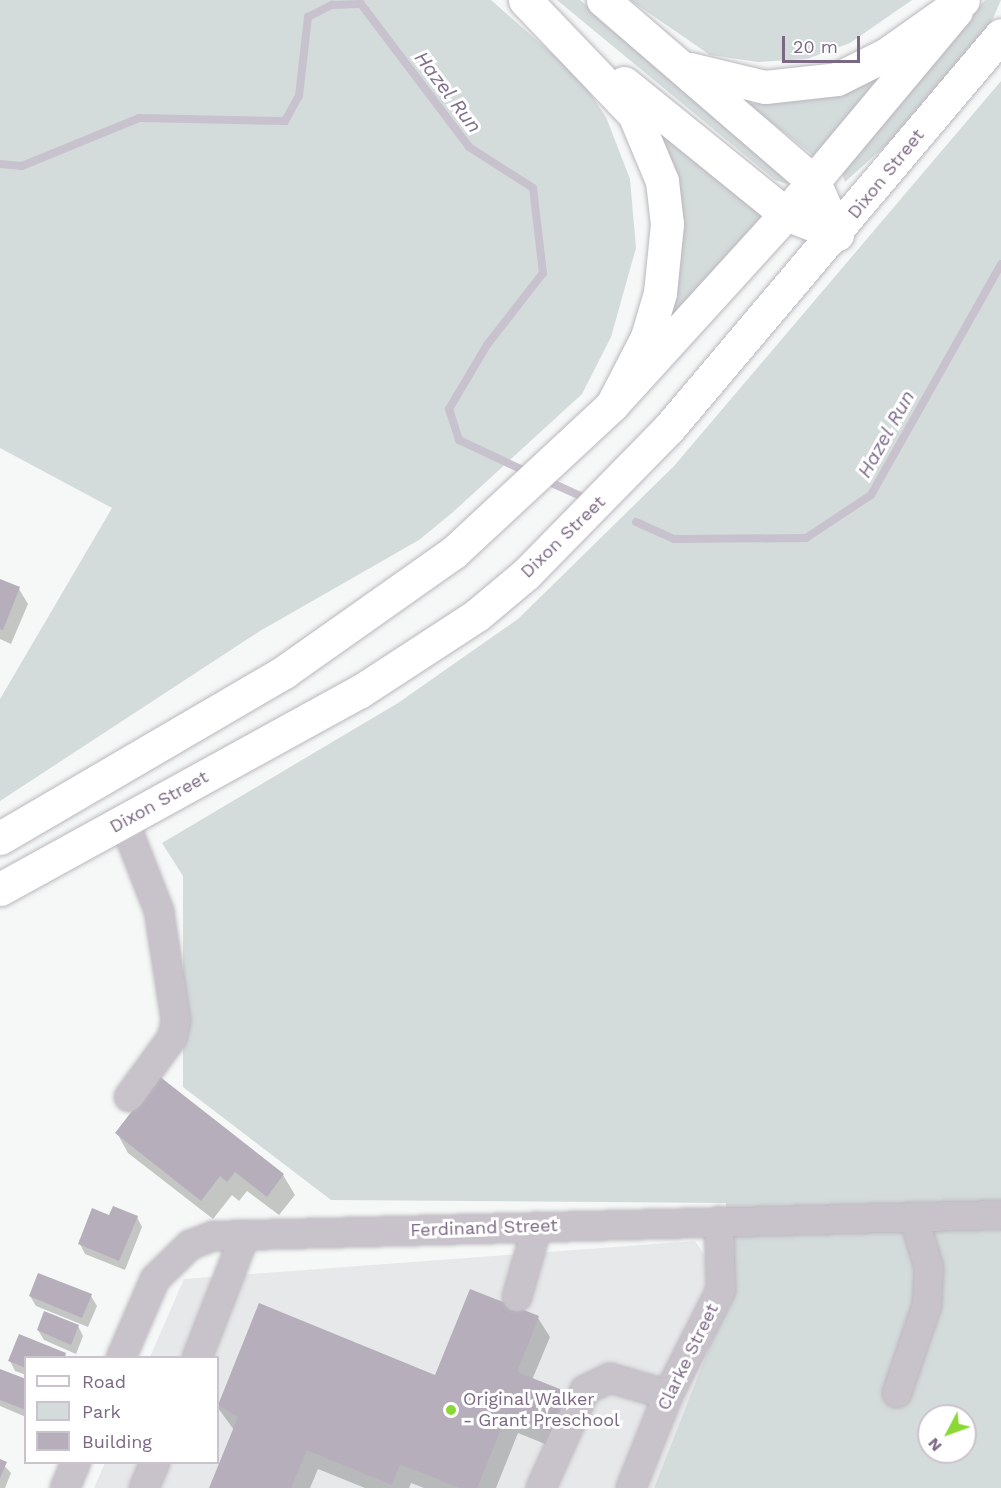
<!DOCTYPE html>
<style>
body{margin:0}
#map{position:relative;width:1001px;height:1488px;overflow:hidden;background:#f5f8f6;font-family:"Work Sans",sans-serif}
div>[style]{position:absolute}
.built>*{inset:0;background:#e7e8e9}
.green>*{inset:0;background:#d4dcdb}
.shadow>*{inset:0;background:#0003}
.stream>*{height:8px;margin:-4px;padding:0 4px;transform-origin:4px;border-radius:4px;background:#c8c2ce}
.building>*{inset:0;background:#b6aebb}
.roads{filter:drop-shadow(0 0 2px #bbb6be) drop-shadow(0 0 2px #bbb6be)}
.minor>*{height:28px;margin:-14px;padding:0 14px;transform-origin:14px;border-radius:14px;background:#c8c3ca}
.major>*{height:33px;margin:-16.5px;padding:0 16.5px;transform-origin:16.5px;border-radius:16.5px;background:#fff}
.highway>*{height:33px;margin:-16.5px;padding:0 16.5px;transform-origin:16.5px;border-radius:16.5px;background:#fff}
.dots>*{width:16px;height:16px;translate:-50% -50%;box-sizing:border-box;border:3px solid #fff;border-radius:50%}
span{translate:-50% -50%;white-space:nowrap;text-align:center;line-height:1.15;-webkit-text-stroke:6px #fff;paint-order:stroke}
.street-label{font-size:18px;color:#7b6884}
.poi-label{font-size:18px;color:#7b6884}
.left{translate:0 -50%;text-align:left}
.water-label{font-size:20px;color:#7f6f8d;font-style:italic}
.legend{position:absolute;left:24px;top:1356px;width:195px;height:108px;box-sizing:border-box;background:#fff;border:2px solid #cac3ce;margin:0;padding:8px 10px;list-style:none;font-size:18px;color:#7b6884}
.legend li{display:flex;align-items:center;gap:12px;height:30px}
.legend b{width:30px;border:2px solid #cac3ce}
.north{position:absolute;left:917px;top:1404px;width:60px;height:60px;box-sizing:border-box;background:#fff;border:2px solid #cac3ce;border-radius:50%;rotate:229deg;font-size:16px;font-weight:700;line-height:24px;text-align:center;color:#7b6884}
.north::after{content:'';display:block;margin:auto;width:21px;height:27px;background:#8ad834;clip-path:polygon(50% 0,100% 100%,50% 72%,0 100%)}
.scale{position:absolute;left:782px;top:36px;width:78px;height:27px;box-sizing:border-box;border:3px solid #7b6884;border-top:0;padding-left:8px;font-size:18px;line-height:21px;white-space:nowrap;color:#7b6884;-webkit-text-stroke:4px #fff;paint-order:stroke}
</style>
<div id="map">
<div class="built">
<i style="clip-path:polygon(695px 1241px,721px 1279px,718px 1325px,654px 1488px,94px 1488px,105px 1463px,218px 1462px,218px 1358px,150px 1357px,184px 1279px)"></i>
</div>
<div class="green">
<i style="clip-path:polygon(0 0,491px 0,579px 77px,606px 117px,630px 179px,636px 248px,611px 337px,582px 394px,452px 513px,419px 540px,260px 631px,0 801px,0 699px,112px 508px,0 448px)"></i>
<i style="clip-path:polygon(557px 0,580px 0,670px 74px,789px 179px,787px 184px,775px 180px)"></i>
<i style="clip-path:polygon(630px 0,912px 0,850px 43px,807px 59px,758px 62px,710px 55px)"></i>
<i style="clip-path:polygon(985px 0,1001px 0,991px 23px,903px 130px,845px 182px,842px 174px)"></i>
<i style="clip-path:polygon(883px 73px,814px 156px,748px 104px,819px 99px)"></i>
<i style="clip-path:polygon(evenodd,1001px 81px,1001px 1488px,654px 1488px,718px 1325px,726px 1203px,331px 1200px,183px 1087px,183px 876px,162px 843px,398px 703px,518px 619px,674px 466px,1001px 81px,929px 1416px,965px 1416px,965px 1452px,929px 1452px,929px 1416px)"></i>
<i style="clip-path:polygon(658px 129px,761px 210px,764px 218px,657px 343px)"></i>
</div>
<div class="shadow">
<i style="clip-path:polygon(0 581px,19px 589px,28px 604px,11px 644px,0 639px)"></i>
<i style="clip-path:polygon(117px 1133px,283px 1175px,295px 1195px,279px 1215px,247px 1191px,239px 1201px,232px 1195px,213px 1219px,128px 1153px)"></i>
<i style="clip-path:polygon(137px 1217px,142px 1227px,125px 1270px,85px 1254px,80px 1244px)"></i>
<i style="clip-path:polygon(30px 1296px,91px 1296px,97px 1306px,88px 1327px,36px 1306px)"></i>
<i style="clip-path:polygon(260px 1305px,436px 1377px,538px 1318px,550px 1337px,532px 1380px,565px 1452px,518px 1433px,496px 1488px,424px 1488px,411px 1483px,409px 1488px,365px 1488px,318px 1469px,310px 1488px,211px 1488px,234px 1430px,218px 1408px)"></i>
<i style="clip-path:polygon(78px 1326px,83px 1336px,76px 1354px,44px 1340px,38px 1330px)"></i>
<i style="clip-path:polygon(20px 1336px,65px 1354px,67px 1358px,26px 1358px,26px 1375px,15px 1371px,10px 1361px)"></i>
<i style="clip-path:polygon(0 1370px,26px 1381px,26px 1417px,0 1406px)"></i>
<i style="clip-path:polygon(0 1461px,11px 1473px,5px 1488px,0 1488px)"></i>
</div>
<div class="stream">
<i style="left:0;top:164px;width:22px;rotate:5deg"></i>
<i style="left:22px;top:166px;width:126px;rotate:-22.3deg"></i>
<i style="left:139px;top:118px;width:146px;rotate:1.2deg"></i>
<i style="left:285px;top:121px;width:29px;rotate:-61deg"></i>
<i style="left:299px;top:96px;width:80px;rotate:-83.5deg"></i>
<i style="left:308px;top:17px;width:27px;rotate:-27deg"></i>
<i style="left:332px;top:5px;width:29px;rotate:-2deg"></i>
<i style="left:361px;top:4px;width:179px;rotate:52.9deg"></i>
<i style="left:469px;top:147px;width:76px;rotate:32.6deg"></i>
<i style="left:533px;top:188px;width:86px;rotate:83.3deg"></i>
<i style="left:543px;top:273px;width:91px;rotate:127.9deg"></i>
<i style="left:487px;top:345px;width:74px;rotate:120.7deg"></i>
<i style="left:449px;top:409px;width:33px;rotate:72deg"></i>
<i style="left:459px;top:440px;width:75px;rotate:25.2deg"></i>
<i style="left:543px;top:479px;width:48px;rotate:24.4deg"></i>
<i style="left:636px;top:522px;width:42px;rotate:24.1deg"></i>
<i style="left:674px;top:539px;width:132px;rotate:-0.4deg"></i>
<i style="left:806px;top:538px;width:78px;rotate:-33.5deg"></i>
<i style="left:871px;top:495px;width:265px;rotate:-60.6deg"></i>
</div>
<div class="building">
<i style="clip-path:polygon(0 579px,20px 587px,3px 630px,0 629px)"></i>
<i style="clip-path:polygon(159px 1076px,284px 1174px,267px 1197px,235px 1172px,227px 1182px,220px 1176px,201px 1201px,115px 1133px)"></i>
<i style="clip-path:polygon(113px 1206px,138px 1216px,119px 1261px,78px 1244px,92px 1208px,109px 1215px)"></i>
<i style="clip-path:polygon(38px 1273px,92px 1294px,82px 1318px,29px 1296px)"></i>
<i style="clip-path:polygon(470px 1289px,539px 1316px,517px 1372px,570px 1393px,553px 1433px,507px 1414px,477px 1488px,460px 1488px,400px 1464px,392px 1485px,307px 1450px,291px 1488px,209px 1488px,238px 1417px,218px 1405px,259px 1303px,435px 1375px)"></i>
<i style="clip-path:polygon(44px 1311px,79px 1325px,71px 1345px,37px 1330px)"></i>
<i style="clip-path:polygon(19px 1334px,66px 1353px,64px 1358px,26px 1358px,26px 1368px,8px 1361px)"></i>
<i style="clip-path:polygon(0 1369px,26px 1379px,26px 1410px,0 1400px)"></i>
<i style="clip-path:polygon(0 1459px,7px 1462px,0 1478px)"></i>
</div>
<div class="roads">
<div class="minor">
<i style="left:124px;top:821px;width:97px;rotate:68.7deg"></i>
<i style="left:159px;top:911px;width:111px;rotate:81.2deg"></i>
<i style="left:176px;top:1021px;width:17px;rotate:103deg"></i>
<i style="left:172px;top:1038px;width:73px;rotate:126.1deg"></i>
<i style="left:517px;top:1297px;width:73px;rotate:-74.1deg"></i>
<i style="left:121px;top:1358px;width:86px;rotate:-66.7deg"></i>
<i style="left:155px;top:1279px;width:49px;rotate:-44.2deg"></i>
<i style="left:190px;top:1245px;width:25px;rotate:-21deg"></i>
<i style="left:213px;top:1236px;width:788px;rotate:-1.53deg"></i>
<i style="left:197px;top:1358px;width:132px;rotate:-68.7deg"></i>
<i style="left:897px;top:1393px;width:93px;rotate:-71.2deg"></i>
<i style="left:927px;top:1305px;width:37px;rotate:-87deg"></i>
<i style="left:929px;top:1268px;width:52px;rotate:-106.7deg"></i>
<i style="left:65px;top:1488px;width:28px;rotate:-67deg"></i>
<i style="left:144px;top:1488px;width:28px;rotate:-67deg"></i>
<i style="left:541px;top:1488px;width:107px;rotate:-65.8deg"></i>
<i style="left:585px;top:1390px;width:28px;rotate:-26deg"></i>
<i style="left:610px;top:1378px;width:60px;rotate:16.3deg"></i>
<i style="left:631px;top:1488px;width:100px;rotate:-68.3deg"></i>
<i style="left:668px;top:1395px;width:118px;rotate:-63.2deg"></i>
<i style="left:721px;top:1290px;width:69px;rotate:-91.7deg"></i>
</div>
<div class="major">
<i style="left:0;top:838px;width:329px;rotate:-30.3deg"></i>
<i style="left:284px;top:672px;width:208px;rotate:-35.2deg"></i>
<i style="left:454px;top:552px;width:216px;rotate:-42.9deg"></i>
<i style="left:612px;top:405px;width:258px;rotate:-47.7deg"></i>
<i style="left:786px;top:214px;width:265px;rotate:-50.1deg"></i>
<i style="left:0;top:889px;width:409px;rotate:-28.8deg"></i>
<i style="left:359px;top:692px;width:141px;rotate:-33.1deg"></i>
<i style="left:477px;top:615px;width:64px;rotate:-39.9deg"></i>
<i style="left:526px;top:574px;width:204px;rotate:-45.6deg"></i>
<i style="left:669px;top:428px;width:514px;rotate:-49.81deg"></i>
</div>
<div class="highway">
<i style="left:525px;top:0;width:158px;rotate:46.3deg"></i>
<i style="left:634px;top:114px;width:73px;rotate:67.3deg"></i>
<i style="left:662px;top:181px;width:43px;rotate:83.4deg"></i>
<i style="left:667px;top:224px;width:69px;rotate:95.8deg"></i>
<i style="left:660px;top:293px;width:46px;rotate:106.5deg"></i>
<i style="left:647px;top:337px;width:76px;rotate:117.2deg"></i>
<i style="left:603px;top:0;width:279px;rotate:40.8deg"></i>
<i style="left:814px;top:182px;width:57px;rotate:66.1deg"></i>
<i style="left:690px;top:69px;width:77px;rotate:13.5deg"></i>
<i style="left:765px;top:87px;width:72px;rotate:-6.3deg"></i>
<i style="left:837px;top:79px;width:56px;rotate:-26.6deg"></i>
<i style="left:887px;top:54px;width:93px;rotate:-35.4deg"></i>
<i style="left:624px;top:83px;width:208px;rotate:39deg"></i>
<i style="left:786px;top:214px;width:55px;rotate:21.4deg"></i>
</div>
</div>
<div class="dots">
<i style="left:451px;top:1410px;background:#8ad834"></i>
</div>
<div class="street-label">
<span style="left:886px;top:174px;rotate:-51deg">Dixon Street</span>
<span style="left:563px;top:537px;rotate:-44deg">Dixon Street</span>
<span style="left:159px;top:802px;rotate:-29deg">Dixon Street</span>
<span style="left:484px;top:1228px;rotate:-2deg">Ferdinand Street</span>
<span style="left:688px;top:1357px;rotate:-64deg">Clarke Street</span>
</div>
<div class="poi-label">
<span class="left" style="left:463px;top:1410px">Original Walker<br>- Grant Preschool</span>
</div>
<div class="water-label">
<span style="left:448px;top:92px;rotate:53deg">Hazel Run</span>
<span style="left:886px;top:434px;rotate:-61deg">Hazel Run</span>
</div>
<ul class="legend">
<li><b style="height:8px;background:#fff"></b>Road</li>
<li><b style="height:16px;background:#d4dcdb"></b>Park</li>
<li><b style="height:16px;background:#b6aebb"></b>Building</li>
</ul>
<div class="north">N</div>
<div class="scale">20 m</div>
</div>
